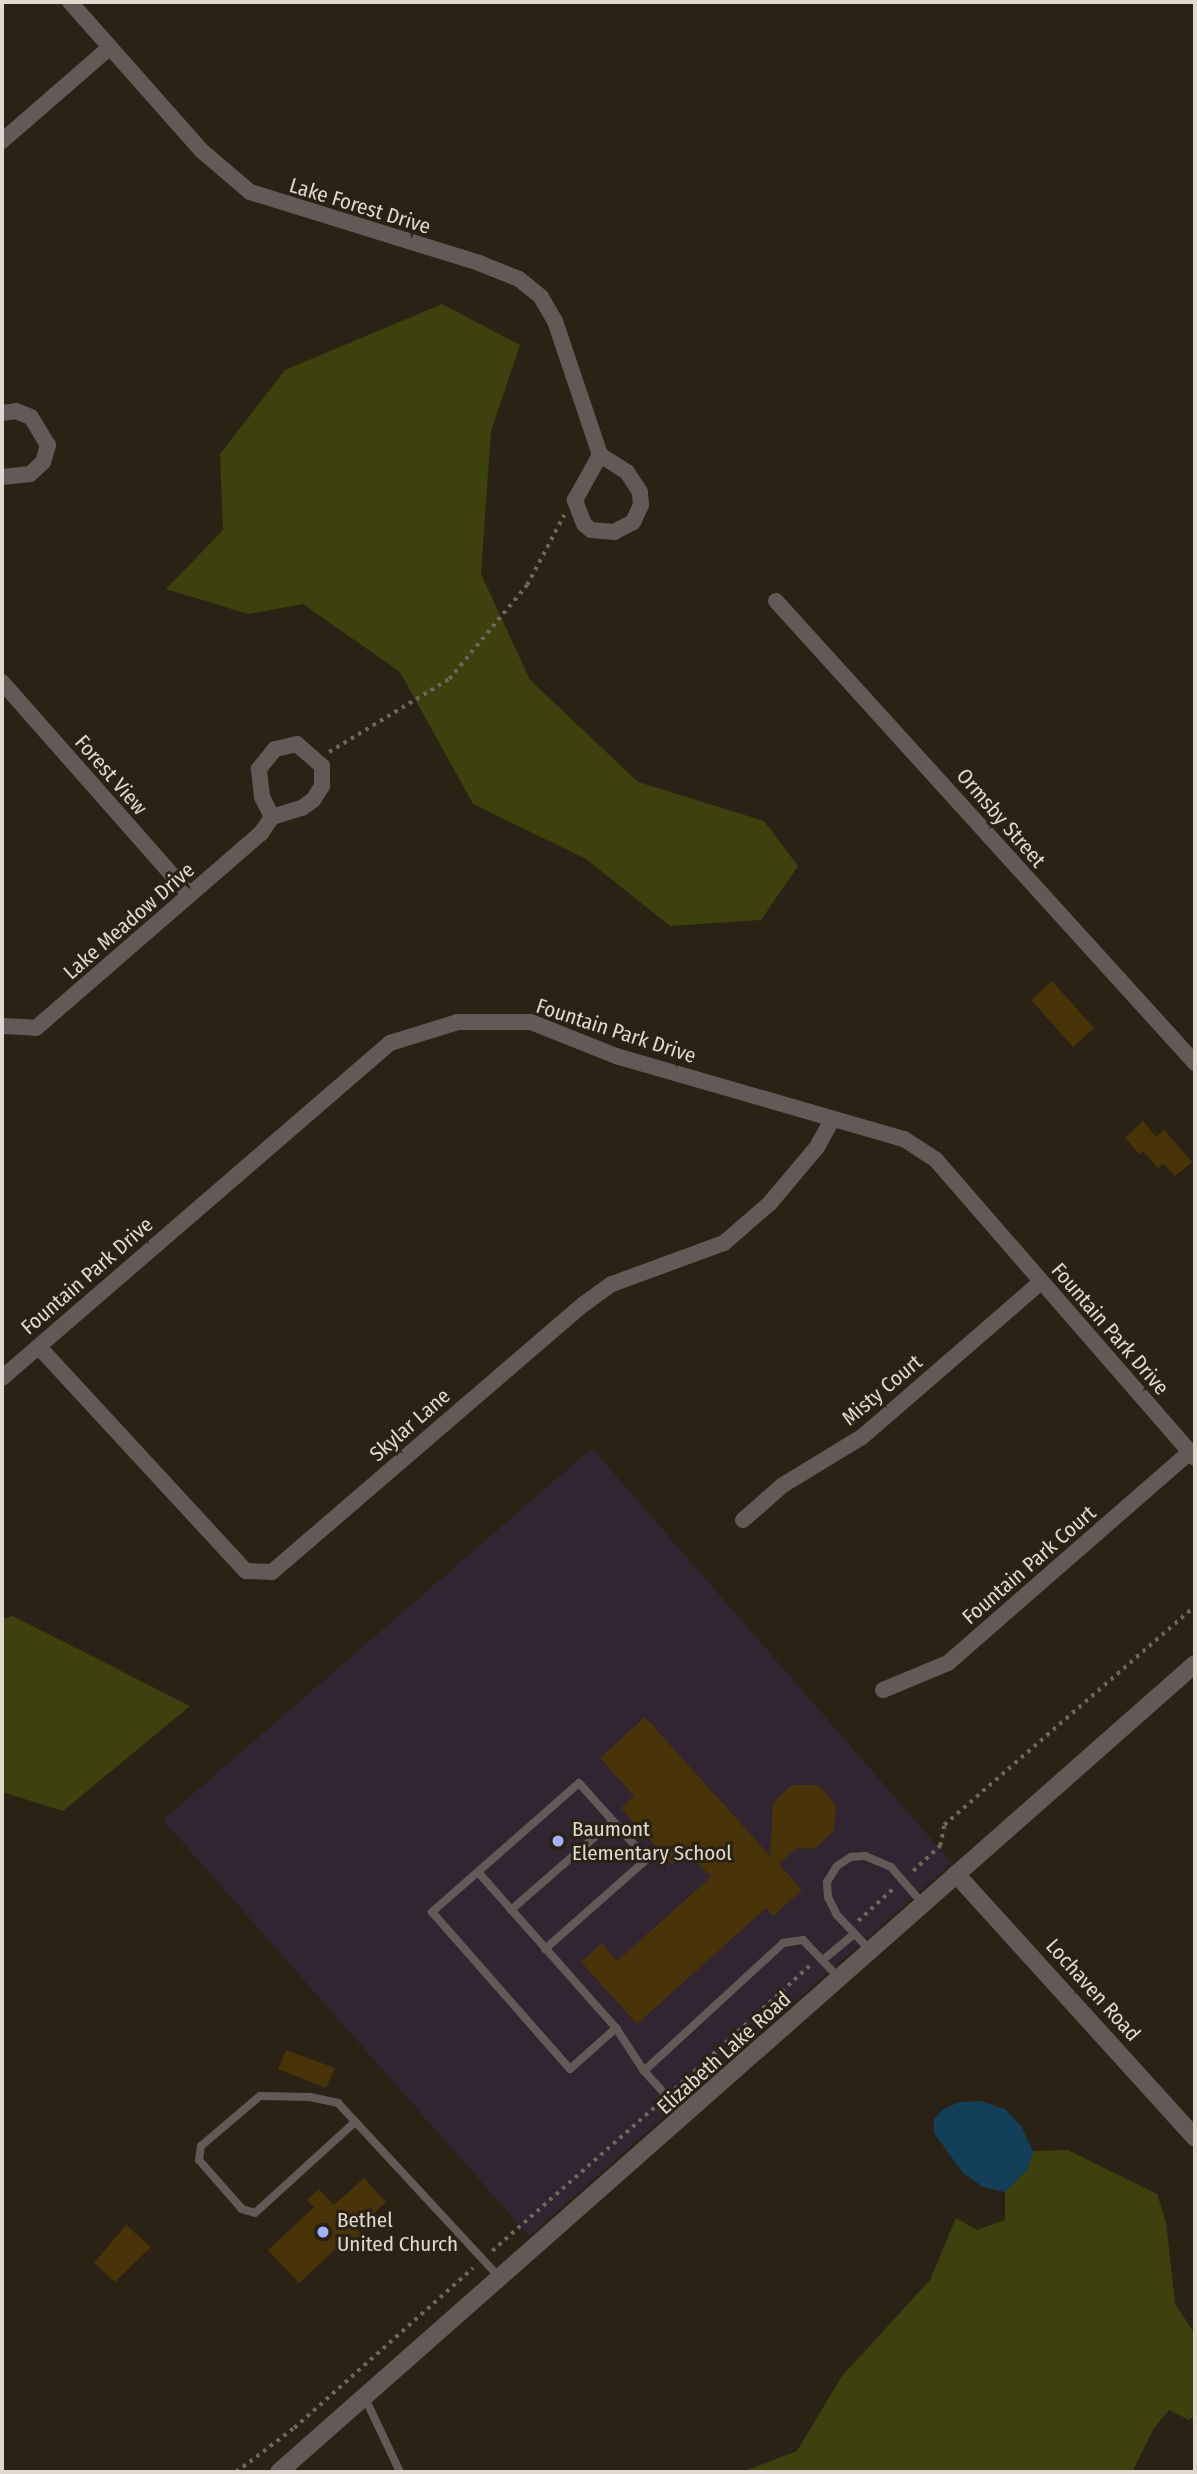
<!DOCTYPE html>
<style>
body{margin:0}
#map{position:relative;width:1197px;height:2474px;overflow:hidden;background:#2a2214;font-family:"Fira Sans Condensed",sans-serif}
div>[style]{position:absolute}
.education>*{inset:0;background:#322532}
.green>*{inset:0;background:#3c410e}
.water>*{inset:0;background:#133f58}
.building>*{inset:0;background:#493308}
.path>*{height:3.5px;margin-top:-1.75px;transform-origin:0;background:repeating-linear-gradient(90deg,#6e675b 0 3.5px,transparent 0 8.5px)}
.service>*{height:8px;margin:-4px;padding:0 4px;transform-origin:4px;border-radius:4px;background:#635a58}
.minor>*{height:16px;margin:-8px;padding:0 8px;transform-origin:8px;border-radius:8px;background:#635a58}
.tertiary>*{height:18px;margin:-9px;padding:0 9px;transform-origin:9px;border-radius:9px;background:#635a58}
.dots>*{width:19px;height:19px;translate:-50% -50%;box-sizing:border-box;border:4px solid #2a2214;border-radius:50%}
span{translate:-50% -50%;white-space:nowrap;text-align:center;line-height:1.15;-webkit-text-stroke:6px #2a2214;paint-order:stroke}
.street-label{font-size:21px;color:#dfd9d0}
.poi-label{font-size:21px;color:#dfd9d0}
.left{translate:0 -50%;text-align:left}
.frame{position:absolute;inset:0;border:4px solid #dfd9d0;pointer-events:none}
</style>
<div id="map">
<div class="education">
<i style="clip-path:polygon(592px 1448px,952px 1863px,529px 2236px,163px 1820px)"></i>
</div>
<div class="green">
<i style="clip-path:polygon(442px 304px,520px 345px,491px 431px,481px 574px,530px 680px,638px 782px,764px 821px,798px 866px,761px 920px,670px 926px,586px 859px,473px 804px,400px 672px,303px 604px,248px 614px,166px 589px,223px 530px,220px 454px,285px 370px)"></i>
<i style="clip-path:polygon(13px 1616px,190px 1706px,63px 1811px,2px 1792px,2px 1619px)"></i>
<i style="clip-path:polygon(1068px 2150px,1157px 2194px,1166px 2222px,1175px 2304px,1195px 2334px,1195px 2416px,1189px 2420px,1169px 2410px,1154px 2428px,1132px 2472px,742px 2472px,797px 2451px,842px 2376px,930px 2280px,956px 2218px,977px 2230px,1005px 2220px,1005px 2192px,1027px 2170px,1033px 2151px)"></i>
</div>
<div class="water">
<i style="clip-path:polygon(981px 2101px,1005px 2109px,1021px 2126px,1033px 2151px,1027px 2170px,1005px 2192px,983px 2187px,963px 2173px,934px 2133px,934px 2119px,942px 2110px,959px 2102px)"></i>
</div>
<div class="building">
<i style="clip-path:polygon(1052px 981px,1094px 1028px,1073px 1047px,1031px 1000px)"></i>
<i style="clip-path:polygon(1143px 1121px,1156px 1137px,1164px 1130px,1192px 1162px,1175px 1176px,1163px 1163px,1158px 1168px,1143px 1151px,1139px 1154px,1125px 1138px)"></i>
<i style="clip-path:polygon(645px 1717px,770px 1856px,773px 1803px,792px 1785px,818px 1785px,836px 1805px,834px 1831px,814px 1849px,798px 1847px,779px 1864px,802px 1890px,773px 1916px,766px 1908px,637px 2024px,581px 1962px,602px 1943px,617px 1961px,711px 1877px,687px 1851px,672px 1864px,621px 1808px,634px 1796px,600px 1758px)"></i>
<i style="clip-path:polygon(286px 2050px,335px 2068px,326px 2088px,278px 2069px)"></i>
<i style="clip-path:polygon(364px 2178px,386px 2202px,357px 2229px,362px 2235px,349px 2247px,344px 2241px,299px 2283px,268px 2250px,314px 2207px,307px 2200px,319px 2189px,334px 2205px)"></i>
<i style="clip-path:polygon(126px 2225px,151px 2247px,115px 2282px,94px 2263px)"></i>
</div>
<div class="path">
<i style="left:329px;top:752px;width:140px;rotate:-31.3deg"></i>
<i style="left:449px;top:679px;width:122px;rotate:-50.3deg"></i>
<i style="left:527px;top:585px;width:79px;rotate:-62.1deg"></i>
<i style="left:913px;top:1871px;width:37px;rotate:-43deg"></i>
<i style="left:940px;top:1846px;width:21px;rotate:-79deg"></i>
<i style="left:944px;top:1825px;width:333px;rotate:-41.1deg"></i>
<i style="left:858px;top:1921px;width:49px;rotate:-42.5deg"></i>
<i style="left:675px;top:2089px;width:182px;rotate:-42.5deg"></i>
<i style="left:492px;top:2251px;width:223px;rotate:-41.5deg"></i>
<i style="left:236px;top:2472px;width:73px;rotate:-37.2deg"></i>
<i style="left:294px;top:2428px;width:240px;rotate:-41.8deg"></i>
</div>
<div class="service">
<i style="left:478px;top:1872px;width:208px;rotate:48.5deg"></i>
<i style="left:616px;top:2028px;width:51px;rotate:56.9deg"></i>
<i style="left:511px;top:1910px;width:135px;rotate:-41.1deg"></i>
<i style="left:545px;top:1949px;width:136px;rotate:-41.4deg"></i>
<i style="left:647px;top:1859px;width:102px;rotate:-131.8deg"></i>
<i style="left:579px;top:1783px;width:196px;rotate:138.7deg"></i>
<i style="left:432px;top:1912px;width:209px;rotate:48.7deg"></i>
<i style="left:570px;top:2069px;width:62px;rotate:-41.7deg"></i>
<i style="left:871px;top:1951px;width:50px;rotate:-133.4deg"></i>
<i style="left:837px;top:1915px;width:20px;rotate:-117deg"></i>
<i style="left:828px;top:1897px;width:15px;rotate:-94deg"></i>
<i style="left:827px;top:1882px;width:19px;rotate:-58deg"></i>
<i style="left:837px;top:1866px;width:17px;rotate:-33deg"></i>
<i style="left:851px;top:1857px;width:14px;rotate:-4deg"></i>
<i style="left:865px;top:1856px;width:28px;rotate:23deg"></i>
<i style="left:891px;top:1867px;width:49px;rotate:49.1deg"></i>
<i style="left:823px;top:1960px;width:39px;rotate:-40deg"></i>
<i style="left:685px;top:2116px;width:61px;rotate:-132.3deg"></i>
<i style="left:644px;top:2071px;width:189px;rotate:-42.6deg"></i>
<i style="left:783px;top:1943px;width:20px;rotate:-9deg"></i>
<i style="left:803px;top:1940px;width:54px;rotate:46.5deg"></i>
<i style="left:355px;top:2122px;width:135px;rotate:137.7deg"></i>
<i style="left:255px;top:2213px;width:14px;rotate:-163deg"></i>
<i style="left:242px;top:2209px;width:65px;rotate:-131.3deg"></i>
<i style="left:199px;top:2160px;width:14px;rotate:-82deg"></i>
<i style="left:201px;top:2146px;width:77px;rotate:-40.3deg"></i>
<i style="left:260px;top:2096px;width:50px;rotate:1.1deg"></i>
<i style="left:310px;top:2097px;width:29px;rotate:12deg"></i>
<i style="left:338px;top:2103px;width:237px;rotate:47.2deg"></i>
<i style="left:365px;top:2398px;width:82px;rotate:64.7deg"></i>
</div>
<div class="minor">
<i style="left:70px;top:2px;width:199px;rotate:48.5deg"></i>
<i style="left:202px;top:151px;width:63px;rotate:40.5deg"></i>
<i style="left:250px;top:192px;width:240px;rotate:17.2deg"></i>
<i style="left:479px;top:263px;width:43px;rotate:21.8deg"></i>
<i style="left:519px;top:279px;width:28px;rotate:39deg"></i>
<i style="left:541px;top:297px;width:28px;rotate:60deg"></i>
<i style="left:555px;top:321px;width:141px;rotate:71.4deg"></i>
<i style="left:600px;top:455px;width:32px;rotate:32deg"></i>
<i style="left:627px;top:472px;width:24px;rotate:57deg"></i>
<i style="left:640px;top:492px;width:13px;rotate:86deg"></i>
<i style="left:641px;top:505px;width:19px;rotate:115deg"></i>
<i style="left:633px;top:522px;width:21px;rotate:152deg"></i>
<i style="left:614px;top:532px;width:23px;rotate:-175deg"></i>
<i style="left:591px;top:530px;width:9px;rotate:-139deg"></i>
<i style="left:584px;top:524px;width:26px;rotate:-111deg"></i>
<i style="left:575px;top:500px;width:51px;rotate:-60.9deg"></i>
<i style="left:2px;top:141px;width:143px;rotate:-41deg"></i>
<i style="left:2px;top:413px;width:14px;rotate:-8deg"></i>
<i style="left:16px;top:411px;width:16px;rotate:22deg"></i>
<i style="left:31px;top:417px;width:33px;rotate:59deg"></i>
<i style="left:48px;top:445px;width:18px;rotate:106deg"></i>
<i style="left:43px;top:462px;width:18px;rotate:137deg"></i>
<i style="left:30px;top:474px;width:28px;rotate:174deg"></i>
<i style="left:776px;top:601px;width:624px;rotate:47.79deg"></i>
<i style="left:2px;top:682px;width:284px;rotate:48.6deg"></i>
<i style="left:2px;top:1026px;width:34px;rotate:3deg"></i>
<i style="left:36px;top:1028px;width:298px;rotate:-40.9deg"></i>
<i style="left:261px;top:833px;width:19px;rotate:-55deg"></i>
<i style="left:272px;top:817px;width:31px;rotate:-17deg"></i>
<i style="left:302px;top:808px;width:14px;rotate:-36deg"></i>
<i style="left:313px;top:800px;width:17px;rotate:-57deg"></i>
<i style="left:322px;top:786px;width:20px;rotate:-90deg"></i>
<i style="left:322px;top:766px;width:33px;rotate:-139deg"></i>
<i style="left:297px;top:744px;width:23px;rotate:167deg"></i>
<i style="left:275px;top:749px;width:26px;rotate:129deg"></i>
<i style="left:259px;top:769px;width:28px;rotate:84deg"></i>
<i style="left:262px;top:797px;width:22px;rotate:63deg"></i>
<i style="left:39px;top:1347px;width:305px;rotate:47.3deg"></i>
<i style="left:246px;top:1571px;width:26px;rotate:2deg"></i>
<i style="left:272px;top:1572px;width:411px;rotate:-40.7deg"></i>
<i style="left:584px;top:1304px;width:34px;rotate:-36deg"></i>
<i style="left:612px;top:1284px;width:119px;rotate:-20.1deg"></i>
<i style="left:724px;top:1243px;width:61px;rotate:-41deg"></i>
<i style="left:770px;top:1203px;width:73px;rotate:-50deg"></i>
<i style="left:817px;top:1147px;width:31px;rotate:-61deg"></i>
<i style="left:2px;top:1378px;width:513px;rotate:-40.81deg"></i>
<i style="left:390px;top:1043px;width:71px;rotate:-17.2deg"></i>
<i style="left:458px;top:1022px;width:73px"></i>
<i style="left:531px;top:1022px;width:92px;rotate:21.8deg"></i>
<i style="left:616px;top:1056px;width:300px;rotate:16.1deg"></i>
<i style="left:904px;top:1139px;width:38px;rotate:33deg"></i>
<i style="left:936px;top:1160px;width:395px;rotate:49deg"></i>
<i style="left:743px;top:1520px;width:53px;rotate:-41.2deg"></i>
<i style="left:783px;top:1485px;width:92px;rotate:-31.3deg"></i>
<i style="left:862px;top:1437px;width:237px;rotate:-40.9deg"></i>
<i style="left:883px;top:1690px;width:70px;rotate:-22.6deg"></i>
<i style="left:948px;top:1663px;width:321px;rotate:-41.1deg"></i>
</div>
<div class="tertiary">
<i style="left:956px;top:1874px;width:356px;rotate:47.8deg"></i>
<i style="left:279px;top:2472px;width:1221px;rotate:-41.42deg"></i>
</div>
<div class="dots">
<i style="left:558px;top:1841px;background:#a5b1fc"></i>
<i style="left:323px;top:2232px;background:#a5b1fc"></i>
</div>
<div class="street-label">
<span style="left:360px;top:206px;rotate:17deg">Lake Forest Drive</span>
<span style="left:111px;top:775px;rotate:49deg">Forest View</span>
<span style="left:1001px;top:818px;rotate:49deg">Ormsby Street</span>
<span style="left:129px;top:921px;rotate:-41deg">Lake Meadow Drive</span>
<span style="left:616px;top:1031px;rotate:18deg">Fountain Park Drive</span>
<span style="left:87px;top:1276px;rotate:-41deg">Fountain Park Drive</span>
<span style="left:1110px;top:1329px;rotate:49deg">Fountain Park Drive</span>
<span style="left:882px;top:1390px;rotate:-40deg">Misty Court</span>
<span style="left:410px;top:1425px;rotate:-41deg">Skylar Lane</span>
<span style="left:1029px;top:1565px;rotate:-41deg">Fountain Park Court</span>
<span style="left:1093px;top:1990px;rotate:48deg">Lochaven Road</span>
<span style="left:724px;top:2053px;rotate:-42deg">Elizabeth Lake Road</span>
</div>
<div class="poi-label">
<span class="left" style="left:572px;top:1841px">Baumont<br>Elementary School</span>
<span class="left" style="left:337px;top:2232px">Bethel<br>United Church</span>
</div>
<div class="frame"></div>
</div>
